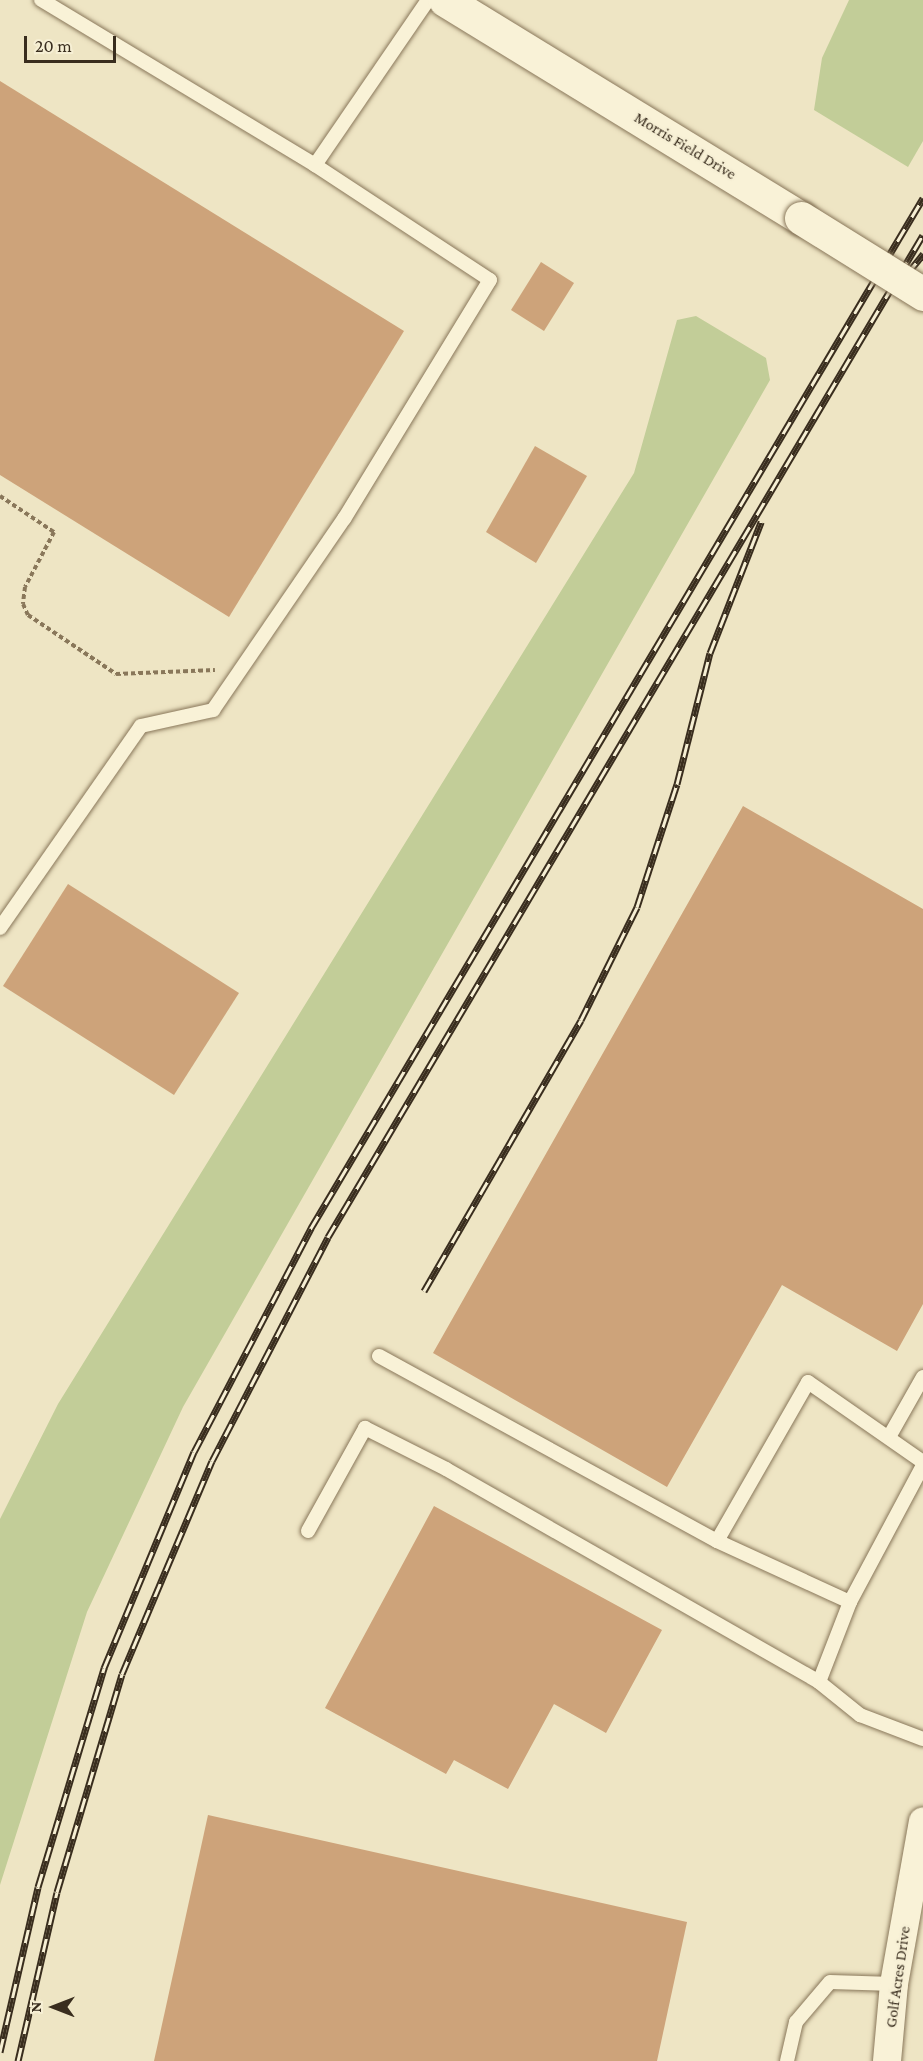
<!DOCTYPE html>
<style>
body{margin:0}
#map{position:relative;width:923px;height:2061px;overflow:hidden;background:#eee5c4;font-family:"Crimson Pro",serif}
div>[style]{position:absolute}
.green>*{inset:0;background:#c2cd98}
.building>*{inset:0;background:#cda37a}
.path>*{height:4px;margin-top:-2px;transform-origin:0;background:repeating-linear-gradient(90deg,#89775a 0 4.5px,transparent 0 7.5px)}
.roads{filter:drop-shadow(0 0 2px #89775a) drop-shadow(0 0 2px #89775a)}
.service>*{height:14px;margin:-7px;padding:0 7px;transform-origin:7px;border-radius:7px;background:#f9f2d7}
.minor>*{height:28px;margin:-14px;padding:0 14px;transform-origin:14px;border-radius:14px;background:#f9f2d7}
.tertiary>*{height:33px;margin:-16.5px;padding:0 16.5px;transform-origin:16.5px;border-radius:16.5px;background:#f9f2d7}
.rail>*{height:7px;margin-top:-3.5px;transform-origin:0;background:repeating-linear-gradient(90deg,#f6efd4 0 14px,#392d1e 0 28px);box-sizing:border-box;border-block:2px solid #392d1e}
.bridges{filter:drop-shadow(0 0 2px #89775a) drop-shadow(0 0 2px #89775a)}
.tertiary-bridge>*{height:33px;margin:-16.5px;padding:0 16.5px;transform-origin:16.5px;border-radius:16.5px;background:#f9f2d7}
span{translate:-50% -50%;white-space:nowrap;text-align:center;line-height:1.15;-webkit-text-stroke:4.5px #f6efd4;paint-order:stroke}
.street-label{font-size:16px;color:#392d1e}
.north{position:absolute;left:24px;top:1977px;width:60px;height:60px;-webkit-text-stroke:4px #f6efd4;paint-order:stroke;rotate:270deg;font-size:16px;font-weight:700;line-height:24px;text-align:center;color:#392d1e}
.north::after{content:'';display:block;margin:auto;width:21px;height:27px;background:#392d1e;clip-path:polygon(50% 0,100% 100%,50% 72%,0 100%)}
.scale{position:absolute;left:24px;top:36px;width:92px;height:27px;box-sizing:border-box;border:3px solid #392d1e;border-top:0;padding-left:8px;font-size:18px;line-height:21px;white-space:nowrap;color:#392d1e;-webkit-text-stroke:4px #f6efd4;paint-order:stroke}
</style>
<div id="map">
<div class="green">
<i style="clip-path:polygon(849px 0,923px 0,923px 141px,908px 167px,814px 110px,822px 58px)"></i>
<i style="clip-path:polygon(696px 316px,766px 358px,770px 380px,183px 1407px,87px 1612px,0 1885px,0 1519px,58px 1404px,634px 473px,677px 320px)"></i>
</div>
<div class="building">
<i style="clip-path:polygon(0 81px,404px 331px,229px 617px,0 475px)"></i>
<i style="clip-path:polygon(541px 262px,574px 283px,544px 331px,511px 310px)"></i>
<i style="clip-path:polygon(535px 446px,587px 476px,536px 563px,486px 532px)"></i>
<i style="clip-path:polygon(743px 806px,923px 909px,923px 1304px,897px 1351px,782px 1285px,667px 1487px,433px 1353px)"></i>
<i style="clip-path:polygon(68px 884px,239px 993px,174px 1095px,3px 986px)"></i>
<i style="clip-path:polygon(434px 1506px,662px 1630px,606px 1733px,554px 1704px,508px 1789px,454px 1760px,446px 1774px,325px 1708px)"></i>
<i style="clip-path:polygon(208px 1815px,687px 1922px,657px 2061px,154px 2061px)"></i>
</div>
<div class="path">
<i style="left:0;top:496px;width:65px;rotate:33.7deg"></i>
<i style="left:54px;top:532px;width:62px;rotate:117.8deg"></i>
<i style="left:25px;top:587px;width:17px;rotate:97deg"></i>
<i style="left:23px;top:604px;width:12px;rotate:66deg"></i>
<i style="left:28px;top:615px;width:106px;rotate:33.8deg"></i>
<i style="left:116px;top:674px;width:99px;rotate:-2.3deg"></i>
</div>
<div class="roads">
<div class="service">
<i style="left:315px;top:165px;width:200px;rotate:-55.6deg"></i>
<i style="left:0;top:928px;width:246px;rotate:-55.1deg"></i>
<i style="left:141px;top:726px;width:74px;rotate:-12.5deg"></i>
<i style="left:213px;top:710px;width:232px;rotate:-55.6deg"></i>
<i style="left:344px;top:519px;width:280px;rotate:-58.6deg"></i>
<i style="left:490px;top:280px;width:209px;rotate:-146.7deg"></i>
<i style="left:315px;top:165px;width:320px;rotate:-148.9deg"></i>
<i style="left:379px;top:1356px;width:385px;rotate:28.7deg"></i>
<i style="left:889px;top:1437px;width:69px;rotate:-60.5deg"></i>
<i style="left:308px;top:1531px;width:118px;rotate:-61deg"></i>
<i style="left:365px;top:1428px;width:91px;rotate:26.8deg"></i>
<i style="left:446px;top:1469px;width:430px;rotate:29.7deg"></i>
<i style="left:819px;top:1682px;width:53px;rotate:38.8deg"></i>
<i style="left:860px;top:1715px;width:67px;rotate:20.9deg"></i>
<i style="left:850px;top:1602px;width:146px;rotate:-155.4deg"></i>
<i style="left:717px;top:1541px;width:183px;rotate:-60.2deg"></i>
<i style="left:808px;top:1382px;width:140px;rotate:34.8deg"></i>
<i style="left:819px;top:1682px;width:86px;rotate:-68.8deg"></i>
<i style="left:850px;top:1602px;width:155px;rotate:-61.9deg"></i>
<i style="left:787px;top:2061px;width:40px;rotate:-77deg"></i>
<i style="left:796px;top:2022px;width:52px;rotate:-49.6deg"></i>
<i style="left:830px;top:1982px;width:64px;rotate:1.8deg"></i>
</div>
<div class="minor">
<i style="left:887px;top:2061px;width:77px;rotate:-84.8deg"></i>
<i style="left:894px;top:1984px;width:165px;rotate:-79.9deg"></i>
</div>
<div class="tertiary">
<i style="left:445px;top:0;width:417px;rotate:31.5deg"></i>
</div>
</div>
<div class="rail">
<i style="left:907px;top:274px;width:26px;rotate:-51deg"></i>
<i style="left:424px;top:1291px;width:313px;rotate:-59.9deg"></i>
<i style="left:581px;top:1020px;width:126px;rotate:-63.6deg"></i>
<i style="left:637px;top:907px;width:129px;rotate:-72deg"></i>
<i style="left:677px;top:784px;width:135px;rotate:-75.9deg"></i>
<i style="left:710px;top:653px;width:141px;rotate:-68.7deg"></i>
<i style="left:0;top:2052px;width:169px;rotate:-77deg"></i>
<i style="left:38px;top:1887px;width:229px;rotate:-73.2deg"></i>
<i style="left:104px;top:1668px;width:234px;rotate:-67.4deg"></i>
<i style="left:194px;top:1452px;width:253px;rotate:-62.4deg"></i>
<i style="left:311px;top:1228px;width:1198px;rotate:-59.28deg"></i>
<i style="left:18px;top:2061px;width:173px;rotate:-77deg"></i>
<i style="left:57px;top:1892px;width:227px;rotate:-73.4deg"></i>
<i style="left:122px;top:1674px;width:231px;rotate:-67.1deg"></i>
<i style="left:212px;top:1461px;width:252px;rotate:-62.6deg"></i>
<i style="left:328px;top:1237px;width:1165px;rotate:-59.3deg"></i>
</div>
<div class="bridges">
<div class="tertiary-bridge">
<i style="left:801px;top:218px;width:144px;rotate:31.9deg"></i>
</div>
</div>
<div class="street-label">
<span style="left:685px;top:146px;rotate:31deg">Morris Field Drive</span>
<span style="left:898px;top:1977px;rotate:-82deg">Golf Acres Drive</span>
</div>
<div class="north">N</div>
<div class="scale">20 m</div>
</div>
